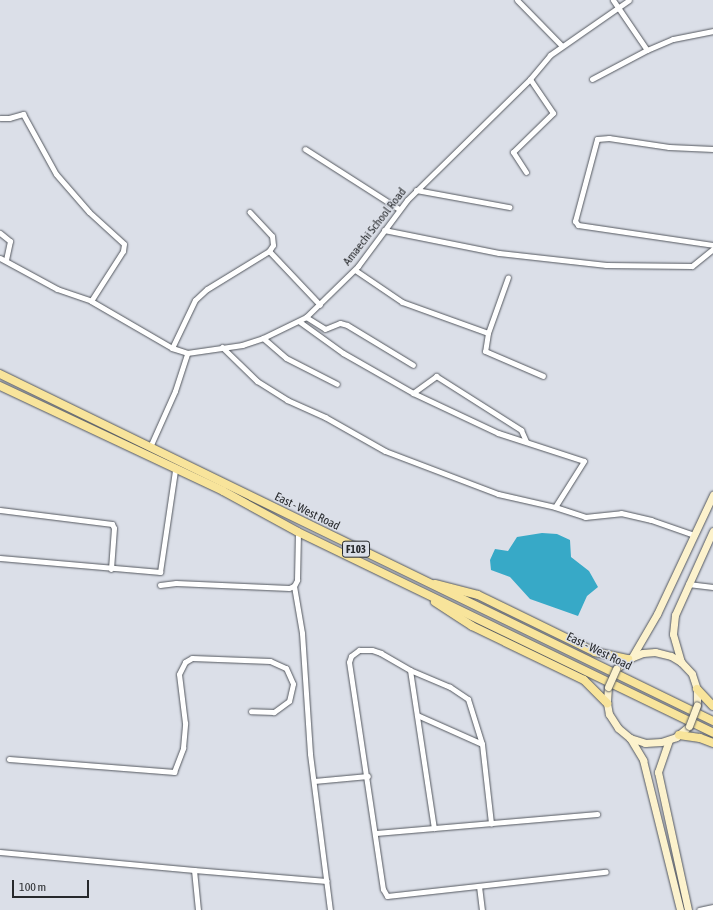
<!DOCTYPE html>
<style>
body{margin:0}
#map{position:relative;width:713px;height:910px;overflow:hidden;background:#dbdfe8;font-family:"Asap Condensed",sans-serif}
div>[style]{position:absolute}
.water>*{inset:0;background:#37a9c7}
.roads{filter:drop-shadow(0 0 1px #53575e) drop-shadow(0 0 1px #53575e)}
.street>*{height:5px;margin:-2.5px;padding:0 2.5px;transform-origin:2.5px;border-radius:2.5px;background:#fff}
.secondary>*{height:7px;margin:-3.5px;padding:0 3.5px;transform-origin:3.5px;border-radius:3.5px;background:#fcf2cd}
.primary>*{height:8px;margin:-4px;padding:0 4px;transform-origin:4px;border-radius:4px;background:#f8e49b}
.bridges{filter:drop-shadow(0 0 1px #53575e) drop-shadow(0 0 1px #53575e)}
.secondary-bridge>*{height:7px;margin:-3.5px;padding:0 3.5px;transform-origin:3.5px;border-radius:3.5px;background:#fcf2cd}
span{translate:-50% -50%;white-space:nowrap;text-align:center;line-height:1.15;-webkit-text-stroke:3px #dbdfe8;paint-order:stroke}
.shield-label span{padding:1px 3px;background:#dbdfe8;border:1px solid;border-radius:3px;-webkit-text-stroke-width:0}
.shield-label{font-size:11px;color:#27292c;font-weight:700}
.street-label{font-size:12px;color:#27292c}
.scale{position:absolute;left:12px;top:880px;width:77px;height:18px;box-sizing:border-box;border:2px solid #27292c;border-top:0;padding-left:5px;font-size:12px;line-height:14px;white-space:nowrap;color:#27292c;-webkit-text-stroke:3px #dbdfe8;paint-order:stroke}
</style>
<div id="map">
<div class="water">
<i style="clip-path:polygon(542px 533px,557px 534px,570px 540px,571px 557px,589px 571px,598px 587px,587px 596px,578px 616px,530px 599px,510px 577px,491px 570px,490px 560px,495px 549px,508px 551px,517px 537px)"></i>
</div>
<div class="roads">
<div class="street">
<i style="left:517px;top:0;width:64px;rotate:45.6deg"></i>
<i style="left:613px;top:0;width:60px;rotate:55.8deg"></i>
<i style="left:592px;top:79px;width:62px;rotate:-27.8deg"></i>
<i style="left:647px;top:50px;width:28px;rotate:-23deg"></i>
<i style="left:673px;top:39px;width:41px;rotate:-11.3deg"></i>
<i style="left:0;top:118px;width:9px"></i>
<i style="left:9px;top:118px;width:15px;rotate:-16deg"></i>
<i style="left:23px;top:114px;width:68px;rotate:61.2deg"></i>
<i style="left:56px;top:174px;width:50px;rotate:49deg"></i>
<i style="left:89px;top:212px;width:47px;rotate:42.4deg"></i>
<i style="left:124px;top:244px;width:7px;rotate:98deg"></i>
<i style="left:123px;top:251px;width:59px;rotate:122.6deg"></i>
<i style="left:305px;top:149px;width:112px;rotate:32.6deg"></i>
<i style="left:713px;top:149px;width:44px;rotate:-177.4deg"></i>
<i style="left:669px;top:147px;width:61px;rotate:-171.5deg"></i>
<i style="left:609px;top:138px;width:12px;rotate:175deg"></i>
<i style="left:597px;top:139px;width:85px;rotate:105deg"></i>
<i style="left:575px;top:221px;width:5px;rotate:53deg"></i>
<i style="left:578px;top:225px;width:136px;rotate:8.4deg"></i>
<i style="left:526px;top:172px;width:24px;rotate:-123deg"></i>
<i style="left:513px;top:152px;width:56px;rotate:-44.3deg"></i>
<i style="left:553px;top:113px;width:41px;rotate:-124.1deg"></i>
<i style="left:416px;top:190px;width:95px;rotate:10.4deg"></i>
<i style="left:384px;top:230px;width:117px;rotate:11.3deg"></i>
<i style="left:499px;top:253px;width:108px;rotate:6.4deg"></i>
<i style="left:606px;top:265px;width:86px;rotate:0.7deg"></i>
<i style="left:692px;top:266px;width:27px;rotate:-39deg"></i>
<i style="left:0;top:233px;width:13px;rotate:39deg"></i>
<i style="left:10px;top:241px;width:19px;rotate:102deg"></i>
<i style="left:269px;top:251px;width:74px;rotate:46.6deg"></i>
<i style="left:0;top:258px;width:65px;rotate:28.5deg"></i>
<i style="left:57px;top:289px;width:36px;rotate:19deg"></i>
<i style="left:91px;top:301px;width:94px;rotate:30.1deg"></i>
<i style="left:172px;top:348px;width:16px;rotate:18deg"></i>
<i style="left:355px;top:270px;width:57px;rotate:34.2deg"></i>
<i style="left:402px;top:302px;width:91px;rotate:19.8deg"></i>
<i style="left:488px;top:333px;width:18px;rotate:99deg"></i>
<i style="left:485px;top:351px;width:63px;rotate:23.3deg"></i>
<i style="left:306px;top:317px;width:22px;rotate:32deg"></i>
<i style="left:325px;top:329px;width:16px;rotate:-22deg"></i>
<i style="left:340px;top:323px;width:7px;rotate:16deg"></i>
<i style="left:347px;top:325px;width:77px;rotate:31.2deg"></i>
<i style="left:300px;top:322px;width:53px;rotate:35.8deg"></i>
<i style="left:343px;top:353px;width:81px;rotate:29.7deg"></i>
<i style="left:413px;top:393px;width:94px;rotate:25.2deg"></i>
<i style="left:498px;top:433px;width:90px;rotate:18deg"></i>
<i style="left:584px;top:461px;width:54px;rotate:122.2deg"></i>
<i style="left:488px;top:333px;width:59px;rotate:-70.3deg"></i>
<i style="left:263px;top:338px;width:30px;rotate:41deg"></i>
<i style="left:286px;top:358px;width:57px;rotate:27deg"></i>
<i style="left:222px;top:347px;width:49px;rotate:44.2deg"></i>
<i style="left:257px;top:381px;width:36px;rotate:32deg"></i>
<i style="left:287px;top:400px;width:42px;rotate:24.1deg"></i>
<i style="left:325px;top:417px;width:69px;rotate:29.5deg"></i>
<i style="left:385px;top:451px;width:121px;rotate:20.8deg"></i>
<i style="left:498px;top:494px;width:58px;rotate:12.8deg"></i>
<i style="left:555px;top:507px;width:32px;rotate:18deg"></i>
<i style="left:585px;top:517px;width:36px;rotate:-6deg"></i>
<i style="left:621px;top:513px;width:31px;rotate:13deg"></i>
<i style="left:651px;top:520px;width:46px;rotate:19.2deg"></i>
<i style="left:172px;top:348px;width:53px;rotate:-64.4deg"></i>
<i style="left:195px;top:300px;width:16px;rotate:-43deg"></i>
<i style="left:207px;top:289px;width:73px;rotate:-31.5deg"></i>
<i style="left:269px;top:251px;width:7px;rotate:-56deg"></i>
<i style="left:273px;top:245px;width:9px;rotate:-96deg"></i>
<i style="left:272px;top:236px;width:33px;rotate:-133deg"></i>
<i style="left:413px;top:393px;width:29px;rotate:-36deg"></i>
<i style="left:436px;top:376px;width:101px;rotate:32.4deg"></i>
<i style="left:521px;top:430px;width:12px;rotate:66deg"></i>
<i style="left:150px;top:447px;width:61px;rotate:-65.9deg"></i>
<i style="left:175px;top:391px;width:40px;rotate:-72deg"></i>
<i style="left:187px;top:353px;width:56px;rotate:-8.3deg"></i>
<i style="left:242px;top:345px;width:22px;rotate:-18deg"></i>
<i style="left:263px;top:338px;width:48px;rotate:-26deg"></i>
<i style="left:306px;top:317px;width:73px;rotate:-44.4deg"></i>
<i style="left:358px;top:266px;width:82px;rotate:-53.4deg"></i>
<i style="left:407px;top:200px;width:173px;rotate:-44.5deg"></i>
<i style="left:530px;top:79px;width:31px;rotate:-50deg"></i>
<i style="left:550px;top:55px;width:96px;rotate:-34.8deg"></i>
<i style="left:0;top:510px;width:113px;rotate:7.1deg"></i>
<i style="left:112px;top:524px;width:4px;rotate:63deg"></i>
<i style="left:114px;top:528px;width:41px;rotate:94.2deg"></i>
<i style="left:0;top:558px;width:161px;rotate:5deg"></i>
<i style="left:160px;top:572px;width:103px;rotate:-81.6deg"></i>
<i style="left:688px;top:584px;width:25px;rotate:7deg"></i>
<i style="left:160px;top:585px;width:16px;rotate:-7deg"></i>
<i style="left:176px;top:583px;width:113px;rotate:2.5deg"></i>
<i style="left:289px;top:588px;width:5px;rotate:-22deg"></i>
<i style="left:294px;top:586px;width:7px;rotate:-63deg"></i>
<i style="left:297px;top:580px;width:48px;rotate:-88.8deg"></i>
<i style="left:294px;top:586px;width:48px;rotate:80.3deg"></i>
<i style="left:302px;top:633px;width:121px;rotate:86.2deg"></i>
<i style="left:310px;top:754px;width:157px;rotate:82.7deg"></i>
<i style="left:410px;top:670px;width:160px;rotate:81.4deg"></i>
<i style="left:417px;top:715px;width:71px;rotate:24deg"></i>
<i style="left:482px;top:744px;width:80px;rotate:83.5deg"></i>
<i style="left:482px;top:744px;width:47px;rotate:-107.3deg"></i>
<i style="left:468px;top:699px;width:22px;rotate:-146deg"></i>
<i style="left:450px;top:687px;width:43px;rotate:-157deg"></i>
<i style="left:410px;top:670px;width:34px;rotate:-150deg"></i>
<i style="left:381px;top:653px;width:9px;rotate:-162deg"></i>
<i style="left:372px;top:650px;width:13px;rotate:180deg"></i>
<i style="left:359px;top:650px;width:10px;rotate:143deg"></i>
<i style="left:351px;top:656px;width:6px;rotate:108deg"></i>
<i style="left:349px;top:662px;width:230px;rotate:81.5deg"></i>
<i style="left:383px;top:889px;width:8px;rotate:60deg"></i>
<i style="left:387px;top:896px;width:220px;rotate:-6.3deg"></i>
<i style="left:9px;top:759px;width:166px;rotate:4.5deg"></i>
<i style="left:174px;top:772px;width:26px;rotate:-69deg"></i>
<i style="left:183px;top:748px;width:25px;rotate:-85deg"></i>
<i style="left:185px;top:723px;width:49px;rotate:-97deg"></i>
<i style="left:179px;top:674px;width:13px;rotate:-63deg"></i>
<i style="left:185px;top:662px;width:8px;rotate:-30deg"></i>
<i style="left:192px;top:658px;width:78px;rotate:2.2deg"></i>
<i style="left:270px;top:661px;width:17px;rotate:24deg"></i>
<i style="left:286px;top:668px;width:17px;rotate:66deg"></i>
<i style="left:293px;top:684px;width:17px;rotate:103deg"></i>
<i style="left:289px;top:701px;width:19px;rotate:144deg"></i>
<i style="left:274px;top:712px;width:23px;rotate:-178deg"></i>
<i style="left:314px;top:781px;width:54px;rotate:-5.3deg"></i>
<i style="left:376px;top:833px;width:222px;rotate:-4.9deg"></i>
<i style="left:0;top:852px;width:195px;rotate:5.3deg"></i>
<i style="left:479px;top:886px;width:24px;rotate:83deg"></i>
<i style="left:198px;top:910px;width:40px;rotate:-95.7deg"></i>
<i style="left:194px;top:870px;width:133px;rotate:4.7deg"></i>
<i style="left:699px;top:910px;width:14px;rotate:-12deg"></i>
</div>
<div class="secondary">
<i style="left:632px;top:657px;width:50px;rotate:-59.8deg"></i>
<i style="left:657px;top:614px;width:132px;rotate:-64.8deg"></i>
<i style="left:681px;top:662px;width:29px;rotate:-106deg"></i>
<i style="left:673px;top:634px;width:19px;rotate:-84deg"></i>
<i style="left:675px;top:615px;width:92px;rotate:-65.7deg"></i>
<i style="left:616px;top:669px;width:16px;rotate:-40deg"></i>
<i style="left:628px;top:659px;width:16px;rotate:-22deg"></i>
<i style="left:643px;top:653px;width:12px;rotate:-5deg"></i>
<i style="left:655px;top:652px;width:16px;rotate:14deg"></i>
<i style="left:671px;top:656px;width:12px;rotate:31deg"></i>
<i style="left:681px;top:662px;width:16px;rotate:47deg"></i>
<i style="left:692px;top:674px;width:16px;rotate:72deg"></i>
<i style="left:697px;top:689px;width:16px;rotate:90deg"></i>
<i style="left:608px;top:687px;width:16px;rotate:94deg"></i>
<i style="left:607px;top:703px;width:11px;rotate:80deg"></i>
<i style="left:609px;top:714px;width:17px;rotate:57deg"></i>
<i style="left:618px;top:728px;width:16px;rotate:40deg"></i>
<i style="left:630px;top:738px;width:16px;rotate:18deg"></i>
<i style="left:645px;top:743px;width:16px;rotate:-4deg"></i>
<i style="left:661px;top:742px;width:16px;rotate:-18deg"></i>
<i style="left:676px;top:737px;width:17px;rotate:-40deg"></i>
<i style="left:630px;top:738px;width:26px;rotate:59deg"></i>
<i style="left:643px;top:760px;width:154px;rotate:76.1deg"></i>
<i style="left:669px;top:740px;width:34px;rotate:109deg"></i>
<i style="left:658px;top:772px;width:141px;rotate:77.7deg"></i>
</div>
<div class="primary">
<i style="left:0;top:374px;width:793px;rotate:25.95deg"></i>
<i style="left:0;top:386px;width:246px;rotate:25.2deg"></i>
<i style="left:223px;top:491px;width:85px;rotate:28.7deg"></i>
<i style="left:298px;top:532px;width:461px;rotate:25.8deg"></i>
<i style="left:435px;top:584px;width:44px;rotate:14.3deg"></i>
<i style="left:478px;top:595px;width:130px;rotate:26deg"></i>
<i style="left:595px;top:652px;width:34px;rotate:12deg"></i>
<i style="left:435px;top:602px;width:44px;rotate:33deg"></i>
<i style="left:472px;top:626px;width:124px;rotate:25.7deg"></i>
<i style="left:584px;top:680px;width:33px;rotate:45deg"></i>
<i style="left:697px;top:689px;width:23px;rotate:47deg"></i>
<i style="left:679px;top:735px;width:21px;rotate:8deg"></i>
<i style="left:700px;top:738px;width:14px;rotate:21deg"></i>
</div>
</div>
<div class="bridges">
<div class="secondary-bridge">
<i style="left:608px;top:687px;width:20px;rotate:-66deg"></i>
<i style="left:689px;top:726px;width:22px;rotate:-69deg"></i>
</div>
</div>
<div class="shield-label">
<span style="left:356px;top:549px">F103</span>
</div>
<div class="street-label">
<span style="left:375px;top:227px;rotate:-52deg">Amaechi School Road</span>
<span style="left:307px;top:512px;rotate:26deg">East - West Road</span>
<span style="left:599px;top:652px;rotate:26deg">East - West Road</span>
</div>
<div class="scale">100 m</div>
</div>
